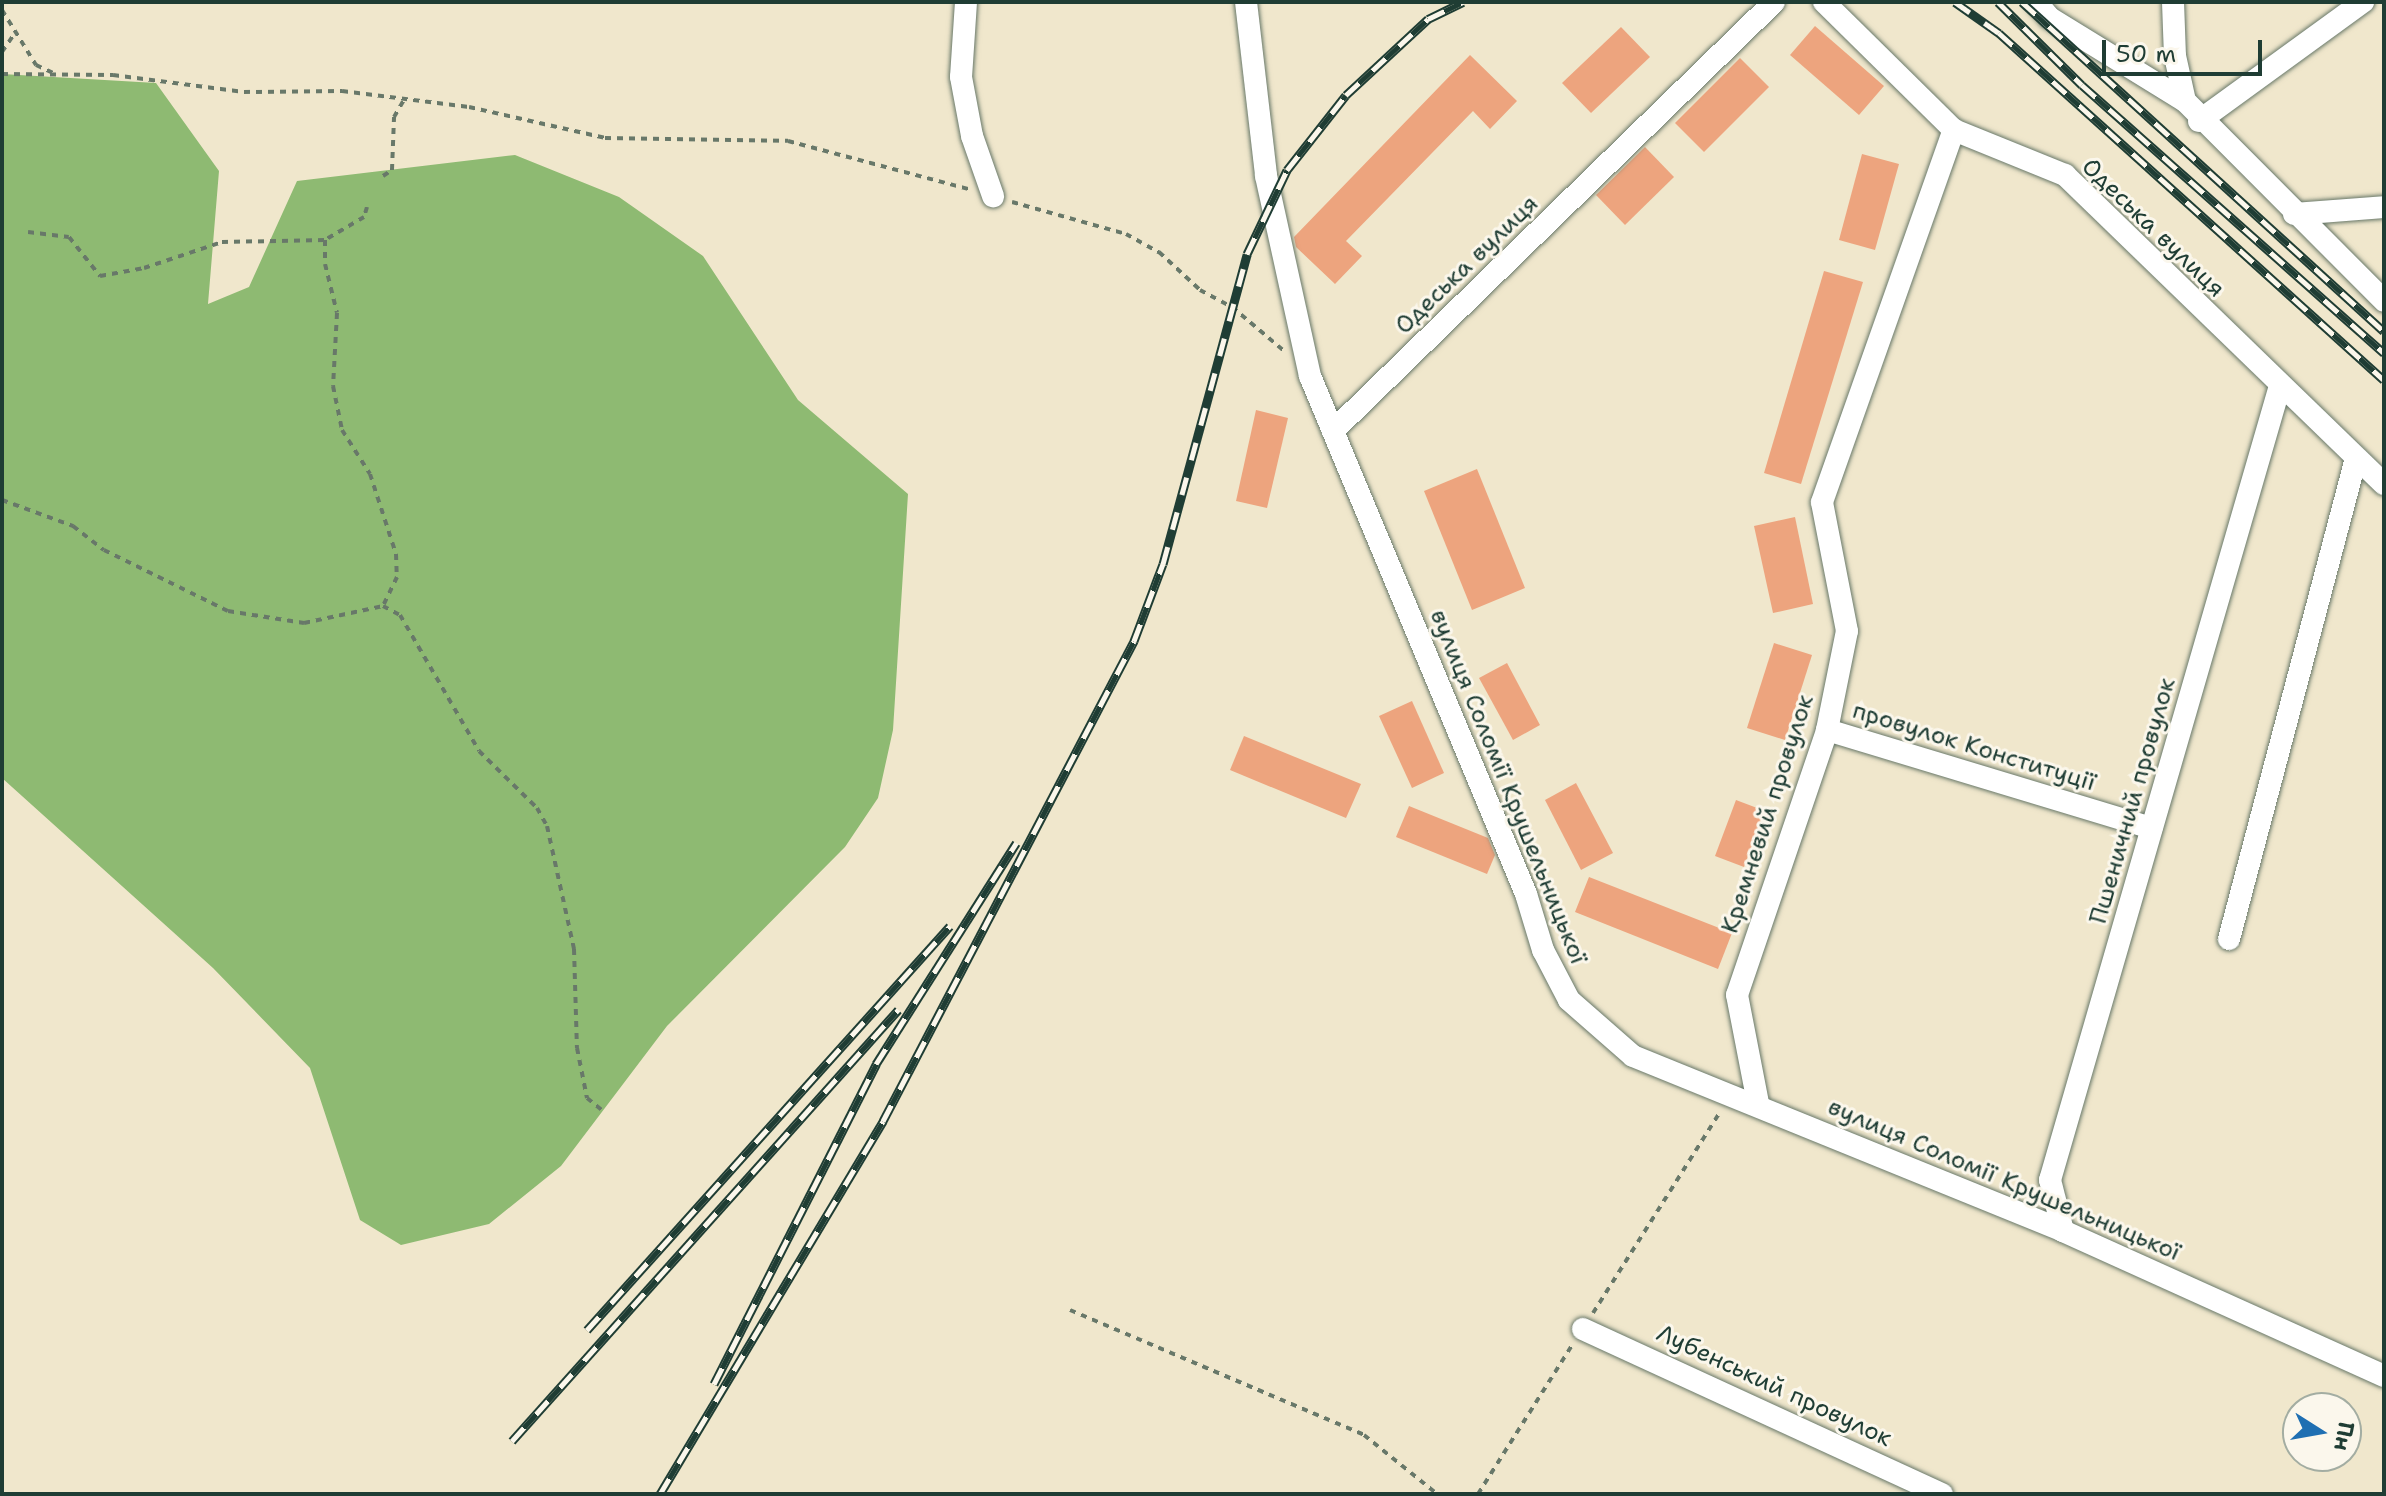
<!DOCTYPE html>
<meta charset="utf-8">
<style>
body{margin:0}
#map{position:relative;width:2386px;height:1496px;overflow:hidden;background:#f0e7cc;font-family:"Shantell Sans",sans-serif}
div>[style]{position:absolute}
.forest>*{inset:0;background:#8eba72}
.building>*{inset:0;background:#eda47e}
.path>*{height:4px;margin-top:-2px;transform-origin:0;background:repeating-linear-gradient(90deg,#687869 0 6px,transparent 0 12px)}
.roads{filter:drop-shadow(0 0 2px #687869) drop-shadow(0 0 2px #687869)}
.minor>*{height:22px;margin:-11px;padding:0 11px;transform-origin:11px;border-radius:11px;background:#fff}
.rail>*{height:9px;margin-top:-4.5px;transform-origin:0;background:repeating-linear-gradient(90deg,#fbf7ec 0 18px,#1f3d34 0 36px);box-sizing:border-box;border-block:2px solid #1f3d34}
span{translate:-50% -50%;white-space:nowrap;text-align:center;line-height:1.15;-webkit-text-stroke:6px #fbf7ec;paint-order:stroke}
.street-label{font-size:24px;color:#1f3d34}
.frame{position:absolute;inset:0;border:4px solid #1f3d34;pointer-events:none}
.north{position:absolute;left:2282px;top:1392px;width:80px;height:80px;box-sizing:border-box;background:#fbf7ec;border:2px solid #a3ada2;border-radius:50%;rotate:101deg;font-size:22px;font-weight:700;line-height:32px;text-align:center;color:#1f3d34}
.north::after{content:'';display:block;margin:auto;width:28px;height:36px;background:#1f6fb2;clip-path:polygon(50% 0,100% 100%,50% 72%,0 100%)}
.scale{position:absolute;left:2102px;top:40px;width:160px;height:36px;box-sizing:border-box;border:4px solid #1f3d34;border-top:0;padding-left:10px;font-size:24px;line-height:28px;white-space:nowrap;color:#1f3d34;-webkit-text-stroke:6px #fbf7ec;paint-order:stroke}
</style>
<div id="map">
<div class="forest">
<i style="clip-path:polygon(2px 74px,156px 83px,219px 171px,208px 304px,249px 287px,297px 181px,515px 155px,619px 197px,703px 256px,798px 400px,908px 494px,893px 730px,878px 798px,845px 847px,667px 1026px,561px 1166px,489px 1224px,401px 1245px,360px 1220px,310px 1068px,213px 968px,2px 778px)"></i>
</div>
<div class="building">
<i style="clip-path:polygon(1815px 26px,1884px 86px,1859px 115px,1790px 55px)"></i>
<i style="clip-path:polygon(1621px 27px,1650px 57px,1591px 113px,1562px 83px)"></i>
<i style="clip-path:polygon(1470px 55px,1517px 101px,1490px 129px,1473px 111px,1346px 241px,1362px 256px,1335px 284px,1296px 247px,1294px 237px)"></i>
<i style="clip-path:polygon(1740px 58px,1769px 87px,1704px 152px,1675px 123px)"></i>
<i style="clip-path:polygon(1645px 147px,1674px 177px,1625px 225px,1596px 195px)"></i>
<i style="clip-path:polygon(1862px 154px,1899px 164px,1875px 250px,1839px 240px)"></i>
<i style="clip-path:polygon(1824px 271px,1863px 282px,1801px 484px,1764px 473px)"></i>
<i style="clip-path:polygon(1256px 410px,1288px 418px,1267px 508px,1236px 501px)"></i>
<i style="clip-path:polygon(1477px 469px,1525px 588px,1472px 610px,1424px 491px)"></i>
<i style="clip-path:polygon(1795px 517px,1813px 604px,1773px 613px,1754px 526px)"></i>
<i style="clip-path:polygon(1774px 643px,1812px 655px,1785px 740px,1747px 728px)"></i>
<i style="clip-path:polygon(1507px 663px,1540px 725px,1513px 740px,1479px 678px)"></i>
<i style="clip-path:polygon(1412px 701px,1444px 773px,1412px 788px,1379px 716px)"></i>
<i style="clip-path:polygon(1244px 736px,1361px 784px,1346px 818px,1230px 770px)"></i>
<i style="clip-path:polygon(1576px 783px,1613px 853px,1581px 870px,1545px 800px)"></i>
<i style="clip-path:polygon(1736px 800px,1765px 811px,1744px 867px,1715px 856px)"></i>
<i style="clip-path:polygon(1409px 806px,1488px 838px,1495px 855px,1487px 874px,1396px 837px)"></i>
<i style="clip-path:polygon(1589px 877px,1732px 933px,1718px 969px,1575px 912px)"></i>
</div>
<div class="path">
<i style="left:2px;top:10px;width:65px;rotate:58.3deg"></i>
<i style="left:36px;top:65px;width:21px;rotate:25deg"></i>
<i style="left:2px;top:52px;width:25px;rotate:-56deg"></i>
<i style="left:2px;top:74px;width:111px;rotate:0.5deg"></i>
<i style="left:113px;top:75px;width:132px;rotate:7.4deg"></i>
<i style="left:244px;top:92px;width:98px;rotate:-0.6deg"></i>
<i style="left:342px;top:91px;width:128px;rotate:7.2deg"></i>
<i style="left:469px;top:107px;width:139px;rotate:12.8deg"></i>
<i style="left:605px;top:138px;width:183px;rotate:0.9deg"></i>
<i style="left:788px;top:141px;width:187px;rotate:14.9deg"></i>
<i style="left:383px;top:176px;width:11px;rotate:-34deg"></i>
<i style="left:392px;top:170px;width:53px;rotate:-87.8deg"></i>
<i style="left:394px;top:117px;width:20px;rotate:-60deg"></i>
<i style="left:1012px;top:202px;width:118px;rotate:15.7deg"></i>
<i style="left:1126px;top:234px;width:38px;rotate:29deg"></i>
<i style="left:1159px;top:252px;width:56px;rotate:42.8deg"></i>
<i style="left:1200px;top:290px;width:36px;rotate:28deg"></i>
<i style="left:1232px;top:307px;width:67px;rotate:40.1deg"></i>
<i style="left:367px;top:207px;width:10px;rotate:107deg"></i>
<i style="left:364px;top:217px;width:45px;rotate:149.5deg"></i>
<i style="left:325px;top:240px;width:24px;rotate:90deg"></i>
<i style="left:325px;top:264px;width:50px;rotate:76.2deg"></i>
<i style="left:337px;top:313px;width:73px;rotate:93.1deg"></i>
<i style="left:333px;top:386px;width:45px;rotate:78.4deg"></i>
<i style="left:342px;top:430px;width:52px;rotate:57.5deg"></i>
<i style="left:370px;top:474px;width:84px;rotate:72deg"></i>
<i style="left:396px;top:554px;width:23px;rotate:88deg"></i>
<i style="left:397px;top:577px;width:32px;rotate:116deg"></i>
<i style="left:28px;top:232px;width:41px;rotate:7deg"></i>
<i style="left:69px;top:237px;width:50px;rotate:51.5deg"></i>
<i style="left:100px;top:276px;width:45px;rotate:-10.3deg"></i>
<i style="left:144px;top:268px;width:82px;rotate:-18.4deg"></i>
<i style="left:222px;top:242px;width:103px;rotate:-1.1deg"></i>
<i style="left:2px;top:500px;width:76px;rotate:20.1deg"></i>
<i style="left:73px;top:526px;width:39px;rotate:38deg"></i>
<i style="left:104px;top:550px;width:138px;rotate:26.2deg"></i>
<i style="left:228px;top:611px;width:77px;rotate:9deg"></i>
<i style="left:304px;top:623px;width:81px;rotate:-12.1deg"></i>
<i style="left:383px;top:606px;width:19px;rotate:28deg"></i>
<i style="left:400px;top:615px;width:157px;rotate:59.8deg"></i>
<i style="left:479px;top:751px;width:81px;rotate:44.5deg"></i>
<i style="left:537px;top:808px;width:21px;rotate:61deg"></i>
<i style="left:547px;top:826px;width:126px;rotate:77.6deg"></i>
<i style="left:574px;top:949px;width:99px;rotate:88.3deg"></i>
<i style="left:577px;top:1048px;width:51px;rotate:78.7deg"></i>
<i style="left:587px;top:1098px;width:19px;rotate:39deg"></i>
<i style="left:1070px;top:1310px;width:319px;rotate:23deg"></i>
<i style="left:1364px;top:1435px;width:94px;rotate:38.9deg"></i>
<i style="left:1593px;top:1313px;width:236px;rotate:-57.7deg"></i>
<i style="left:1478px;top:1494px;width:178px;rotate:-57.7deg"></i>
</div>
<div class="roads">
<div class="minor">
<i style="left:966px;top:2px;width:75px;rotate:93.8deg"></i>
<i style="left:961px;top:77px;width:60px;rotate:79.4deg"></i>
<i style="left:972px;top:136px;width:64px;rotate:70.7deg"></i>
<i style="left:1246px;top:2px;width:175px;rotate:83.4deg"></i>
<i style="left:1266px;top:176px;width:205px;rotate:77.6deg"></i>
<i style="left:1310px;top:376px;width:561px;rotate:67.36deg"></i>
<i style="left:1526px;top:894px;width:59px;rotate:73.1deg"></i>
<i style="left:1543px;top:950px;width:56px;rotate:62.5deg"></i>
<i style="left:1569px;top:1000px;width:85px;rotate:41.2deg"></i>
<i style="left:1633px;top:1056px;width:464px;rotate:22.1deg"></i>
<i style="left:2063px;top:1231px;width:352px;rotate:24.3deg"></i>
<i style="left:1824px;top:2px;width:182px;rotate:44.6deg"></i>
<i style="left:1954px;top:130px;width:120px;rotate:22.1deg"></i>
<i style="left:2065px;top:175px;width:444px;rotate:44.1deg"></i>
<i style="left:2036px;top:2px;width:21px;rotate:49deg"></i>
<i style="left:2050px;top:18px;width:158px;rotate:31.6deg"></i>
<i style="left:2185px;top:101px;width:282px;rotate:45.1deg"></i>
<i style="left:2173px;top:2px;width:54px;rotate:87.9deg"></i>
<i style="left:2175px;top:56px;width:46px;rotate:77.5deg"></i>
<i style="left:2199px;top:121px;width:203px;rotate:-36deg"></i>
<i style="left:2294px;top:214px;width:90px;rotate:-4.4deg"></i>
<i style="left:1333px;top:431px;width:615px;rotate:-44.21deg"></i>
<i style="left:1827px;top:730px;width:339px;rotate:16.8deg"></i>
<i style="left:2229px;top:939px;width:497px;rotate:-75.2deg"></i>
<i style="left:1758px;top:1103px;width:110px;rotate:-101deg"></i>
<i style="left:1737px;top:995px;width:280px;rotate:-71.2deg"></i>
<i style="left:1827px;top:730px;width:101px;rotate:-78.6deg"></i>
<i style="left:1847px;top:631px;width:131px;rotate:-101deg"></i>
<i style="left:1822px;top:502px;width:395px;rotate:-70.5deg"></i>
<i style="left:2063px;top:1231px;width:53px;rotate:-104.3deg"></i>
<i style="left:2050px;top:1180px;width:827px;rotate:-73.85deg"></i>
<i style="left:1583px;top:1329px;width:395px;rotate:24.7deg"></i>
</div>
</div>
<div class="rail">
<i style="left:1955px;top:2px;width:54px;rotate:35.2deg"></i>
<i style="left:1999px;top:33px;width:518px;rotate:42.03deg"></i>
<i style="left:1998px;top:2px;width:118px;rotate:44.7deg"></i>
<i style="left:2082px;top:85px;width:404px;rotate:41.6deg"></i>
<i style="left:2022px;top:2px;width:489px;rotate:42.3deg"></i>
<i style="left:587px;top:1330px;width:543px;rotate:-48.06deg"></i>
<i style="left:714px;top:1384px;width:359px;rotate:-63.1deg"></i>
<i style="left:876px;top:1064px;width:262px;rotate:-57.6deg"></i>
<i style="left:512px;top:1441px;width:579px;rotate:-48.15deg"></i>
<i style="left:660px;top:1494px;width:435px;rotate:-59.1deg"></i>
<i style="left:883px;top:1121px;width:542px;rotate:-62.39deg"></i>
<i style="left:1134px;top:641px;width:82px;rotate:-69.4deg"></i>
<i style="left:1163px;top:564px;width:321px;rotate:-74.8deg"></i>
<i style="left:1247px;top:254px;width:93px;rotate:-64.5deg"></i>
<i style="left:1287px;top:170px;width:95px;rotate:-51.8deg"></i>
<i style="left:1346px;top:95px;width:112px;rotate:-42.8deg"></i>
<i style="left:1428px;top:19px;width:39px;rotate:-26deg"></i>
</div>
<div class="street-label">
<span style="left:2153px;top:228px;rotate:44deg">Одеська вулиця</span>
<span style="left:1467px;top:265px;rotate:-44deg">Одеська вулиця</span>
<span style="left:1974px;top:747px;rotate:17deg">провулок Конституції</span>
<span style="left:1508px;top:787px;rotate:68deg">вулиця Соломії Крушельницької</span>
<span style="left:2133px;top:801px;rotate:-74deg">Пшеничний провулок</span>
<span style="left:1768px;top:814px;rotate:-72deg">Кремневий провулок</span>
<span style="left:2004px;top:1180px;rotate:23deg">вулиця Соломії Крушельницької</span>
<span style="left:1774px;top:1386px;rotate:25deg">Лубенський провулок</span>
</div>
<div class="frame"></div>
<div class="north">Пн</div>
<div class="scale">50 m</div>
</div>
